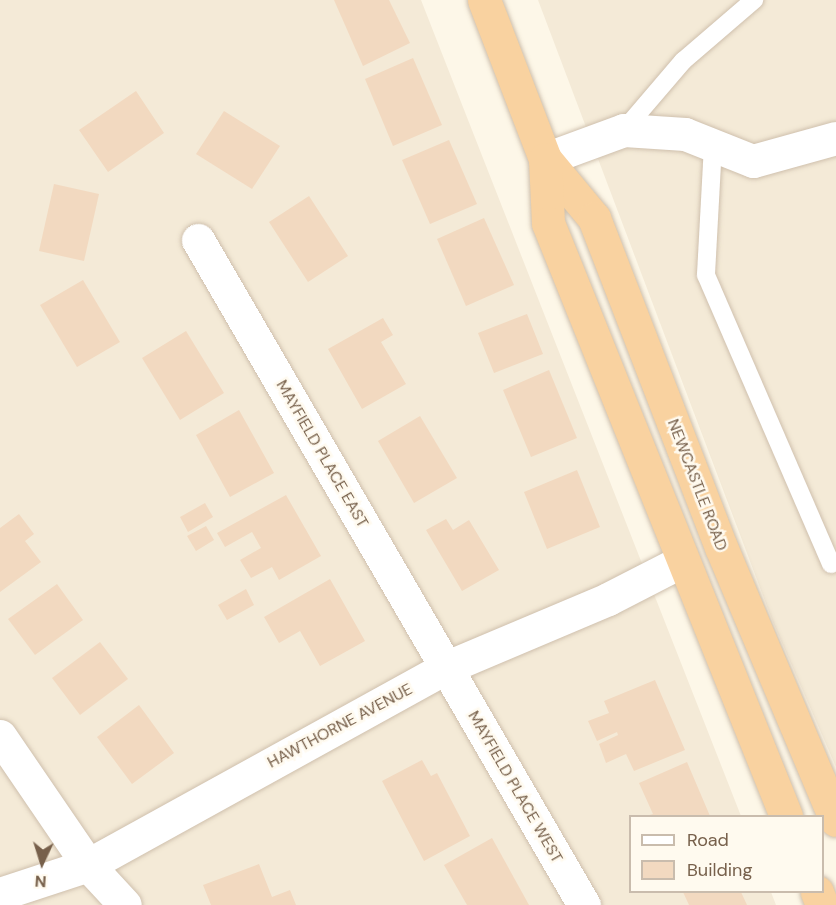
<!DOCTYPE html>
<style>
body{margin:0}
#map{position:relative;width:836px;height:905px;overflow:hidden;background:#fdf7e8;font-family:"DM Sans",sans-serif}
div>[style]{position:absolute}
.residential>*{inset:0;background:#f4ead7}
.building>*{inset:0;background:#f2d9c0}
.roads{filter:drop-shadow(0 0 2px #cfc0ad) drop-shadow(0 0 2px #cfc0ad)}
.service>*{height:18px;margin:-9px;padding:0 9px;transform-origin:9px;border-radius:9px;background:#fff}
.minor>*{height:33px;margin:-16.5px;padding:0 16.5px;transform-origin:16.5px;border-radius:16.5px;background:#fff}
.trunk>*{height:33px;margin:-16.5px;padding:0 16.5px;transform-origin:16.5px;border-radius:16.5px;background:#f9d2a0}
span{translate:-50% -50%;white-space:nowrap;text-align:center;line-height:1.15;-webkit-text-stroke:5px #fffaef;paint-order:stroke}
.street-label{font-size:16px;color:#77604b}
.legend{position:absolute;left:629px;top:815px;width:195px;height:78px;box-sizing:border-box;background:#fffaef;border:2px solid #c9bcad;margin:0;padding:8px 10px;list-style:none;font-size:18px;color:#77604b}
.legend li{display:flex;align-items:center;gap:12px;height:30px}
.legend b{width:30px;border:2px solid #c9bcad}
.north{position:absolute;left:12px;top:833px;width:60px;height:60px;-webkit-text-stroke:4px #fffaef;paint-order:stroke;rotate:184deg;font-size:16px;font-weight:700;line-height:24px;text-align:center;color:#77604b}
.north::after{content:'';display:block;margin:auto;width:21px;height:27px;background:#77604b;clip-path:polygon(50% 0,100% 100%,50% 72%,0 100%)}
</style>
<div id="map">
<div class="residential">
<i style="clip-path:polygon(0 0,421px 0,741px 816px,630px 816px,630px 892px,771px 892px,776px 905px,0 905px)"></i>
<i style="clip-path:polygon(538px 0,836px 0,836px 767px,773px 622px)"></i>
</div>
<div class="building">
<i style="clip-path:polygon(334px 0,389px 0,410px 43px,363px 66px)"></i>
<i style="clip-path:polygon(413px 58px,442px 125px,393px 146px,365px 79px)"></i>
<i style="clip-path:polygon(136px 91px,164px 133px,108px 172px,79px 130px)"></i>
<i style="clip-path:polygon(224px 111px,280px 146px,252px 189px,196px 154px)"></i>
<i style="clip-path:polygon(449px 140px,477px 204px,430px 224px,402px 160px)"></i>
<i style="clip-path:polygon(54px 184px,99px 194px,84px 261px,39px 251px)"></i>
<i style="clip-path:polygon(309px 196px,348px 256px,308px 282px,269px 222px)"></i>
<i style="clip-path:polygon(484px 218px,514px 285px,466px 306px,437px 239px)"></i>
<i style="clip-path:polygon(83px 280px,120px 342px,77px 367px,40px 305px)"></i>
<i style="clip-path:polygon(527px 314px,543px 354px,494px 373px,478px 333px)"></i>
<i style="clip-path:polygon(383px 318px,393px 335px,381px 342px,406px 384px,362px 409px,328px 349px)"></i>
<i style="clip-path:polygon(186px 331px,224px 393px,180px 420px,142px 358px)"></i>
<i style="clip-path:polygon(549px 370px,577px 438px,531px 457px,503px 390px)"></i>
<i style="clip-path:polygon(239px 410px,274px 473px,230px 497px,196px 435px)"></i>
<i style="clip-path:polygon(420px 416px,457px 478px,414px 503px,378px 441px)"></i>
<i style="clip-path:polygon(577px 470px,600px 527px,547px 549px,524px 492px)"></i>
<i style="clip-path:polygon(286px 495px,321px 556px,279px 580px,272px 567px,251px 578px,240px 560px,261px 548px,252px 532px,225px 547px,217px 533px)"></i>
<i style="clip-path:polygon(205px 503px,213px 517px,188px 532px,180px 517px)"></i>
<i style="clip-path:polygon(19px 514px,34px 534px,25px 541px,41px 562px,0 592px,0 528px)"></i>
<i style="clip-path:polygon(446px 519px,453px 530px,469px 520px,499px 570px,462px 591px,426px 530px)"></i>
<i style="clip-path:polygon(206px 526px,214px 540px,196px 551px,187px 536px)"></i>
<i style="clip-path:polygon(330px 579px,365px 641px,320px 666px,300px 631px,279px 643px,264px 617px)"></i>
<i style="clip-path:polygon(57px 584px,83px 620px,35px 655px,8px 619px)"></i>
<i style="clip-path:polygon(246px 589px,254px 605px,227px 620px,218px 605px)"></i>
<i style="clip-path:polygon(100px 642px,128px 679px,80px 715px,52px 678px)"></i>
<i style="clip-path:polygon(655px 680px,685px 750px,634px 771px,626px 754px,606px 763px,599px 744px,618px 735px,617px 732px,597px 741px,588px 721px,609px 713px,604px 701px)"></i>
<i style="clip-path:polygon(139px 705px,174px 753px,132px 784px,97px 737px)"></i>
<i style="clip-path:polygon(422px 760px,431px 776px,437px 773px,470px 836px,424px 861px,382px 781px)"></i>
<i style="clip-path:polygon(687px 762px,710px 816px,646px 816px,653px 814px,639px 783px)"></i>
<i style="clip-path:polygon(492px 838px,529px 905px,467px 905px,444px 865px)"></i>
<i style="clip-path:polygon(259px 864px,272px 897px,290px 890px,296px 905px,211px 905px,203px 885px)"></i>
<i style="clip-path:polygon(683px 892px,741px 892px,747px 905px,689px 905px)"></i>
</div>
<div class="roads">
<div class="service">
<i style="left:624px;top:130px;width:91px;rotate:-49.5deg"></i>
<i style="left:683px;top:61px;width:94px;rotate:-40.7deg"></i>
<i style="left:713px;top:145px;width:130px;rotate:93.1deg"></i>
<i style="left:706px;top:275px;width:315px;rotate:66.6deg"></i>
</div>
<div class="minor">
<i style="left:545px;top:159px;width:84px;rotate:-20.2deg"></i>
<i style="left:624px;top:130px;width:61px;rotate:3.8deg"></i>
<i style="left:685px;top:134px;width:73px;rotate:21.7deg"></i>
<i style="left:753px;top:161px;width:86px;rotate:-15.5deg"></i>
<i style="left:198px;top:240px;width:769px;rotate:59.87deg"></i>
<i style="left:0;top:736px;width:156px;rotate:55.7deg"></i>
<i style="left:88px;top:865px;width:54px;rotate:47.2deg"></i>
<i style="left:0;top:894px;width:93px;rotate:-18.2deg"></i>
<i style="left:88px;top:865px;width:408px;rotate:-28.9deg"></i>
<i style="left:445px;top:668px;width:177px;rotate:-22.9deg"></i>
<i style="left:608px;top:599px;width:83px;rotate:-27.2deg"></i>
</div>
<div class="trunk">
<i style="left:484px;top:0;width:170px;rotate:69deg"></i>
<i style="left:545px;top:159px;width:77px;rotate:50.3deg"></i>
<i style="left:594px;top:218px;width:353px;rotate:68.9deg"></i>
<i style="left:721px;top:547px;width:296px;rotate:67.2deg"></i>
<i style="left:545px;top:159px;width:64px;rotate:87.3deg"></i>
<i style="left:548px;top:223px;width:639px;rotate:68.13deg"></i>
<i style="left:817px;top:892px;width:14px;rotate:69deg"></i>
</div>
</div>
<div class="street-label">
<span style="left:322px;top:454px;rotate:60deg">MAYFIELD PLACE EAST</span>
<span style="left:697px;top:485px;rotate:69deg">NEWCASTLE ROAD</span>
<span style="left:340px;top:726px;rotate:-28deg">HAWTHORNE AVENUE</span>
<span style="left:515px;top:787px;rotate:60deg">MAYFIELD PLACE WEST</span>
</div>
<ul class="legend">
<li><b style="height:8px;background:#fff"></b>Road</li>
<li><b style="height:16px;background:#f2d9c0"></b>Building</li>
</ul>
<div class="north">N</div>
</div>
